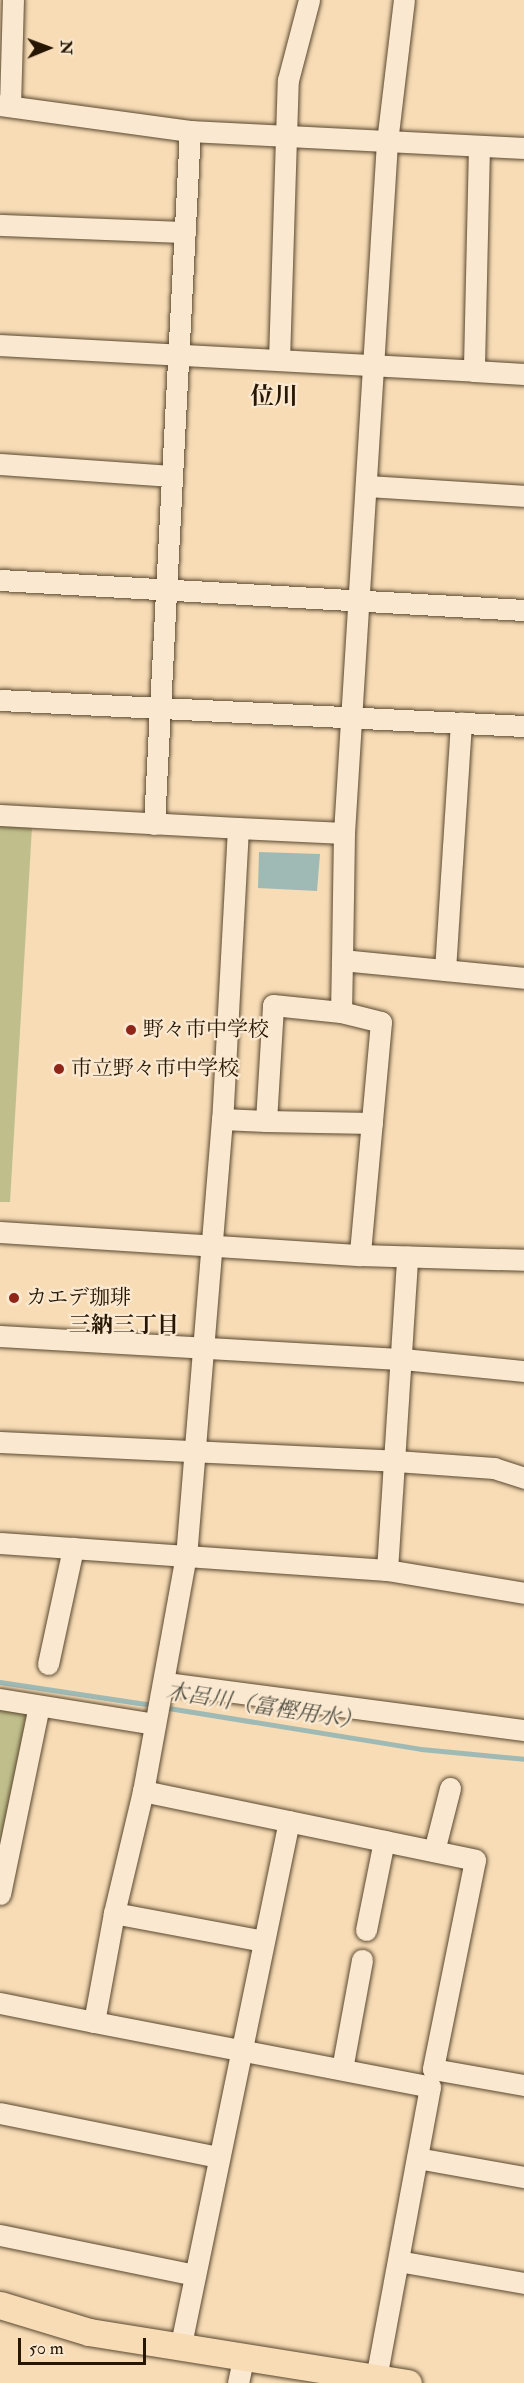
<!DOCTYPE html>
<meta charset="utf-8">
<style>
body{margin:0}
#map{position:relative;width:524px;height:2383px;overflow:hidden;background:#f7dcb6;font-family:"IM FELL Double Pica","Noto Serif JP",serif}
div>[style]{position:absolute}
.green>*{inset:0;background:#c0bf8c}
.water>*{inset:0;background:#9fbab5}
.stream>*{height:5px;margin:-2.5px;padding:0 2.5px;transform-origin:2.5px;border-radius:2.5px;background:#9fbab5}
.roads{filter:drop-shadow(0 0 2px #5a482f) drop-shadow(0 0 2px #5a482f)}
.minor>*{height:21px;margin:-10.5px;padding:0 10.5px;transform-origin:10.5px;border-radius:10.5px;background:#fae8d0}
.major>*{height:27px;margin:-13.5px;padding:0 13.5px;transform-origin:13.5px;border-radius:13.5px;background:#f7dcb6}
.dots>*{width:16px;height:16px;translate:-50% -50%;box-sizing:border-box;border:3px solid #fae8d0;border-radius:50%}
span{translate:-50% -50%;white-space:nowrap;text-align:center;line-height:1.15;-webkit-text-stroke:4.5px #fae8d0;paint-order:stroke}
.poi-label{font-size:21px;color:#261602}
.left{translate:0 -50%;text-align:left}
.neighbourhood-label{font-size:22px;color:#261602;font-weight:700}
.water-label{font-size:22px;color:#504f41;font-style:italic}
.quarter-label{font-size:24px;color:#261602;font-weight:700}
.north{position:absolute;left:18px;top:18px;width:60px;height:60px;-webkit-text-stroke:4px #fae8d0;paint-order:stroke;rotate:89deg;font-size:16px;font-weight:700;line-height:24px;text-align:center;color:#261602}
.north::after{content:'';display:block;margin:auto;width:21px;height:27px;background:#261602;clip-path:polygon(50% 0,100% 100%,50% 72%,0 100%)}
.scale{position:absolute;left:18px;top:2338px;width:128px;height:27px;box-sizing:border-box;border:3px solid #261602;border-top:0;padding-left:8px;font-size:18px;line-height:21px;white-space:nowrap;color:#261602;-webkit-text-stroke:4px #fae8d0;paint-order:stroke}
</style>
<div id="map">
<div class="green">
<i style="clip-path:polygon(0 826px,32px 827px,10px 1202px,0 1202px)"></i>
<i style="clip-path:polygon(0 1707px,28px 1712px,0 1845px)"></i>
</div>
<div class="water">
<i style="clip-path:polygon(259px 852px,320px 854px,317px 891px,258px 888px)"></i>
</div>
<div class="stream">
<i style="left:0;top:1682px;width:154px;rotate:8.6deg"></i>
<i style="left:162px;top:1707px;width:262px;rotate:9.2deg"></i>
<i style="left:421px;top:1749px;width:103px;rotate:5.5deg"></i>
</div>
<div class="roads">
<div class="minor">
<i style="left:0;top:105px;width:192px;rotate:7.8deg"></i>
<i style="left:190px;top:131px;width:334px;rotate:2.9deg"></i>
<i style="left:10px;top:106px;width:106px;rotate:-88.4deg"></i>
<i style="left:479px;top:146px;width:225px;rotate:91.3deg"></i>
<i style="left:474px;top:371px;width:50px;rotate:3.4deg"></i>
<i style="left:0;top:225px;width:185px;rotate:2.2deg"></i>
<i style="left:0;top:345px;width:475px;rotate:3.1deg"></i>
<i style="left:279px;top:360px;width:280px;rotate:-88.2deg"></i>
<i style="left:288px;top:80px;width:83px;rotate:-75.3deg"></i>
<i style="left:0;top:464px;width:172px;rotate:4deg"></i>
<i style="left:366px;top:486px;width:158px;rotate:3.6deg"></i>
<i style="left:0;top:580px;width:525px;rotate:3.28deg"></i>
<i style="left:0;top:700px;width:525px;rotate:2.84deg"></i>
<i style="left:0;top:815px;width:238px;rotate:3.1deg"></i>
<i style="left:154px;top:824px;width:694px;rotate:-87.03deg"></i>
<i style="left:344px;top:833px;width:106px;rotate:-177.3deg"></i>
<i style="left:238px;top:828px;width:291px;rotate:93.1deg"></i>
<i style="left:222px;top:1119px;width:437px;rotate:94.7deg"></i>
<i style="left:186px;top:1555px;width:240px;rotate:100.3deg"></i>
<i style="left:143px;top:1791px;width:339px;rotate:11.7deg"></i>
<i style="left:475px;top:1860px;width:213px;rotate:101.4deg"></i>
<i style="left:433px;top:2069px;width:92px;rotate:10deg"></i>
<i style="left:342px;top:960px;width:127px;rotate:-89.1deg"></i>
<i style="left:344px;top:833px;width:692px;rotate:-86.44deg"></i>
<i style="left:387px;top:142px;width:143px;rotate:-83.2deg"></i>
<i style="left:445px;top:970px;width:248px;rotate:-86.3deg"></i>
<i style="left:341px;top:1012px;width:41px;rotate:14deg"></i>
<i style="left:381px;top:1022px;width:234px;rotate:95.2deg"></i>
<i style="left:222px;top:1119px;width:44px;rotate:2.6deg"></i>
<i style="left:266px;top:1121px;width:116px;rotate:-86.5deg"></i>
<i style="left:273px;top:1005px;width:68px;rotate:5.9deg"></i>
<i style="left:341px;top:1012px;width:52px;rotate:-88.9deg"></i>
<i style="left:342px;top:960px;width:183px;rotate:5.6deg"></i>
<i style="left:266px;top:1121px;width:106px;rotate:1.1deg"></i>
<i style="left:0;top:1232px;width:361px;rotate:3.7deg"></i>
<i style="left:360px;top:1255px;width:164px;rotate:1.7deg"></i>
<i style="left:0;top:1336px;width:404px;rotate:3.3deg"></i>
<i style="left:403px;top:1359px;width:122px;rotate:5.7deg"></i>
<i style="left:0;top:1442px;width:396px;rotate:2.7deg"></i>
<i style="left:396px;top:1461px;width:98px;rotate:4.1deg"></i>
<i style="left:494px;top:1468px;width:32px;rotate:18deg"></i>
<i style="left:0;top:1543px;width:388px;rotate:4deg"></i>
<i style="left:387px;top:1570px;width:139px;rotate:9.5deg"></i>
<i style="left:387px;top:1570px;width:314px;rotate:-86.3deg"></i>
<i style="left:48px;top:1664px;width:119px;rotate:-77.8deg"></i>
<i style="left:166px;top:1683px;width:361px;rotate:7.5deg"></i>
<i style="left:0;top:1699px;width:156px;rotate:9.2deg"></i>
<i style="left:434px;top:1851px;width:65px;rotate:-75.7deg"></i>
<i style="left:0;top:1894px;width:192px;rotate:-78.3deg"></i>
<i style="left:114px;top:1913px;width:152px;rotate:10.6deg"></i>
<i style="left:366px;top:1930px;width:91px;rotate:-78.6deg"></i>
<i style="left:0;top:2003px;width:96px;rotate:11.4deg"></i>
<i style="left:94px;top:2022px;width:111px;rotate:-79.6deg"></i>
<i style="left:114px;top:1913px;width:125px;rotate:-76.6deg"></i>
<i style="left:94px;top:2022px;width:342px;rotate:10.9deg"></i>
<i style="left:430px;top:2087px;width:296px;rotate:100.5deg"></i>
<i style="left:342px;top:2069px;width:111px;rotate:-79.6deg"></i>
<i style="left:0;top:2113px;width:222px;rotate:11.4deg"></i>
<i style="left:417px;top:2158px;width:109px;rotate:10.1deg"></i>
<i style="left:0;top:2235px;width:199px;rotate:11.6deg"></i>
<i style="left:398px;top:2261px;width:128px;rotate:9.9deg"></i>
<i style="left:180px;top:2349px;width:539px;rotate:-78.34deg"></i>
<i style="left:238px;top:2383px;width:25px;rotate:-78deg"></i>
</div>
<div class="major">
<i style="left:0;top:2305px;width:93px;rotate:16.9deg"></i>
<i style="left:89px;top:2332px;width:323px;rotate:9.1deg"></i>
</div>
</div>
<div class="dots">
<i style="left:131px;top:1030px;background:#8f2418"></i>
<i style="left:59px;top:1069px;background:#8f2418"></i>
<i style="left:14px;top:1298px;background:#8f2418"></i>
</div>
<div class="poi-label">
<span class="left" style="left:143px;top:1030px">野々市中学校</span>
<span class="left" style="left:71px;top:1069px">市立野々市中学校</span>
<span class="left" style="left:26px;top:1298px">カエデ珈琲</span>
</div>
<div class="neighbourhood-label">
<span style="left:124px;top:1326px">三納三丁目</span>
</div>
<div class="water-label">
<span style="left:264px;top:1707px;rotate:9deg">木呂川（富樫用水）</span>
</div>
<div class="quarter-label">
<span style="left:274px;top:397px">位川</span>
</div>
<div class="north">N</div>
<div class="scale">50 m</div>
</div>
